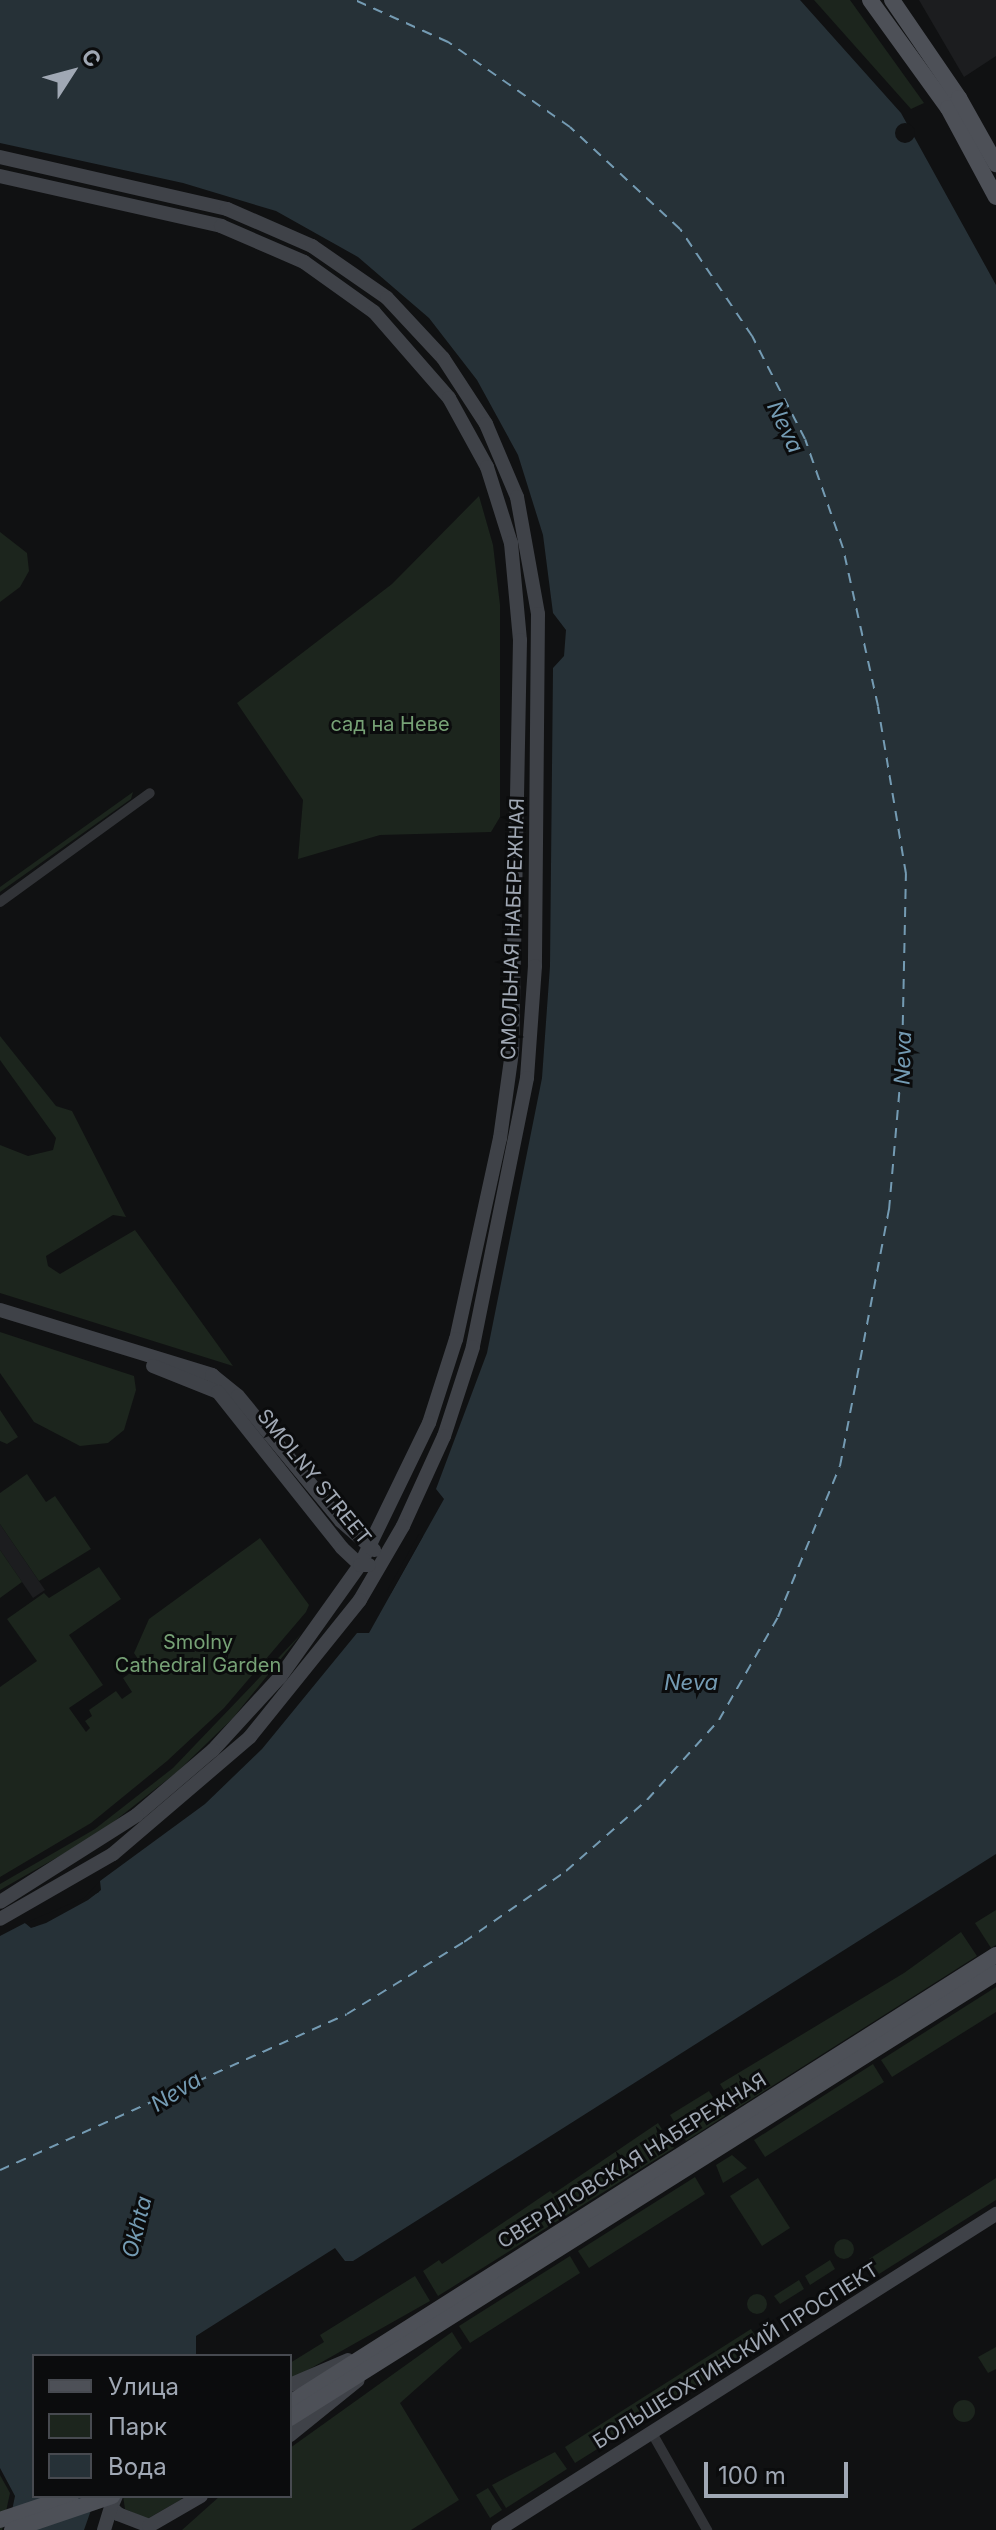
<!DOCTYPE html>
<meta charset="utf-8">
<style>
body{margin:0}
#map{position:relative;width:996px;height:2530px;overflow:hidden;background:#101112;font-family:Inter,sans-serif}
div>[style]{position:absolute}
.built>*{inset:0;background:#1c1d1f}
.green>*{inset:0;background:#1c251d}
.round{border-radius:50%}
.water>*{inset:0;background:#263137}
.pier>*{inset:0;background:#101112}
.ferry>*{height:2px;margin-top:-1px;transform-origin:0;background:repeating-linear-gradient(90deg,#749bb3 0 10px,transparent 0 18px)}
.street>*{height:10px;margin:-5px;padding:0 5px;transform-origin:5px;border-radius:5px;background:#313337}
.secondary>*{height:14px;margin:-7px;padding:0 7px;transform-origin:7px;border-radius:7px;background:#3f4248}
.primary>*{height:16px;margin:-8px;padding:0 8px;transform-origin:8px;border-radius:8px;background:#4d5057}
span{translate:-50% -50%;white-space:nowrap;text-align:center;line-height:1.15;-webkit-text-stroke:6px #0b0c0d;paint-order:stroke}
.park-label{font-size:20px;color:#76a175}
.street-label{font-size:20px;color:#a0a8b4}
.water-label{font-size:22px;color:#749bb3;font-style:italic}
.legend{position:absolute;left:32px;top:2354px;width:260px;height:144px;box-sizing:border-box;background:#0b0c0d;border:2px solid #474a50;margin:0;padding:10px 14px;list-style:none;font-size:24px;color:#a0a8b4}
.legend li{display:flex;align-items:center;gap:16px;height:40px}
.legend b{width:40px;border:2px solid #474a50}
.north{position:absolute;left:32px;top:32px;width:80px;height:80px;-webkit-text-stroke:6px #0b0c0d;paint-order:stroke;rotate:54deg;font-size:22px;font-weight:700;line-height:32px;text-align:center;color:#a0a8b4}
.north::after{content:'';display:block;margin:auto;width:28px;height:36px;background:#a0a8b4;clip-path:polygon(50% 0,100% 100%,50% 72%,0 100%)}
.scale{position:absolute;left:704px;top:2462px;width:144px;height:36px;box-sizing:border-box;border:4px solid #a0a8b4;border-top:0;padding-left:10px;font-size:24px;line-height:28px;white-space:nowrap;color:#a0a8b4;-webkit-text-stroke:6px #0b0c0d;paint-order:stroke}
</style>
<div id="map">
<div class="built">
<i style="clip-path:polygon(919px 0,996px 0,996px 56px,964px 77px)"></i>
<i style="clip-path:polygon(0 1524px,45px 1590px,33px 1598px,0 1550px)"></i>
</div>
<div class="green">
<i style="clip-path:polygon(814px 0,850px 0,924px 103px,911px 109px)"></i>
<i style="clip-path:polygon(479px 496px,493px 545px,500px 605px,500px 817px,491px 832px,380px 835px,298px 859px,303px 800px,237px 703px,392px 584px)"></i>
<i style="clip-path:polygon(0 532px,27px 553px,29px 571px,20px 587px,0 602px)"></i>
<i style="clip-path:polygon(133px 792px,131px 799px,0 892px,0 887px)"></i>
<i style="clip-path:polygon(0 1036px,56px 1106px,72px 1111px,126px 1217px,113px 1215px,46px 1256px,48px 1266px,60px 1274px,135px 1230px,233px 1366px,0 1293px,0 1145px,28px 1156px,53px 1150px,56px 1138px,0 1060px)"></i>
<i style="clip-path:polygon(0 1332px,134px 1376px,136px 1390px,124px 1430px,108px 1443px,80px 1446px,34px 1422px,0 1373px)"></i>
<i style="clip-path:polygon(0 1410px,18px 1437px,7px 1444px,0 1441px)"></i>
<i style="clip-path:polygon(27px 1474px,46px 1502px,55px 1496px,91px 1549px,39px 1581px,0 1524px,0 1493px)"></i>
<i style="clip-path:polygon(260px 1538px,309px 1605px,306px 1612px,224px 1708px,167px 1761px,91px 1823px,0 1877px,0 1687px,37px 1661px,7px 1619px,44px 1593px,49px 1598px,99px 1567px,121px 1599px,69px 1635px,103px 1685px,69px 1708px,86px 1732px,90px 1728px,85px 1721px,92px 1716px,89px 1710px,116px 1691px,122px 1699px,132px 1692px,123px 1678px,142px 1665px,134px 1653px,149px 1619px)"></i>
<i style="clip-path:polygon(0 1550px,22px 1582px,0 1598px)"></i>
<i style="clip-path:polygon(302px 1633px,232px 1719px,177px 1772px,98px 1834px,0 1890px,0 1884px,95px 1829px,173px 1768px)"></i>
<i style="clip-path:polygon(996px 1910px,996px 1945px,991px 1948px,975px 1923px)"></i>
<i style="clip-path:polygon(961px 1932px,977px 1956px,736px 2109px,720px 2084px,904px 1973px)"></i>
<i style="clip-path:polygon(996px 1987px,996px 2012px,892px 2077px,881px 2060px)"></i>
<i style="clip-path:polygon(873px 2064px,884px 2082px,765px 2157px,754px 2140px)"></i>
<i style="clip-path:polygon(709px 2091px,725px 2116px,686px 2141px,670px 2115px)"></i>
<i style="clip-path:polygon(658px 2123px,674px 2148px,438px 2296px,423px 2271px,439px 2260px,442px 2264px,550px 2191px,553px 2194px)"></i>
<i style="clip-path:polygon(732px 2155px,747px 2168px,723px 2183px,716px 2165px)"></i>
<i style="clip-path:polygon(695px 2177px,705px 2194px,589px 2268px,578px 2251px)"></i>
<i style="clip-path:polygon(758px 2178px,790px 2228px,762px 2246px,730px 2196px)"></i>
<i style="clip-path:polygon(996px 2178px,996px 2200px,879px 2274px,869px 2259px)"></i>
<i class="round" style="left:834px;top:2239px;width:20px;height:20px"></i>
<i style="clip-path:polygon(570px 2256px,580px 2273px,470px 2343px,459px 2326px)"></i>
<i style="clip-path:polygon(830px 2260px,835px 2269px,810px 2285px,805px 2276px)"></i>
<i style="clip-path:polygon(415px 2276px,430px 2301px,290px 2380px,290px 2363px,324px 2342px,320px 2335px)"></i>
<i style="clip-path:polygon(799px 2280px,804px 2289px,780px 2304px,774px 2296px)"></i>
<i class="round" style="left:747px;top:2294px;width:20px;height:20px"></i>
<i style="clip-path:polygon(751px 2329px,762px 2346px,575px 2463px,565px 2447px)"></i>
<i style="clip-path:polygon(452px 2332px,462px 2348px,400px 2403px,459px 2500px,411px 2530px,182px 2530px,220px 2496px,290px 2496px,290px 2448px)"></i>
<i style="clip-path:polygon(996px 2347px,996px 2369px,988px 2373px,978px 2357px)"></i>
<i class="round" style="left:953px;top:2400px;width:22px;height:22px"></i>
<i style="clip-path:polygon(555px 2452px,567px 2469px,506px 2508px,492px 2485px)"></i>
<i style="clip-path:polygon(0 2475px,10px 2493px,2px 2530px,0 2530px)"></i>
<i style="clip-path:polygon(488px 2488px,502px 2510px,490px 2518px,476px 2495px)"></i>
<i style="clip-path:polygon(123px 2496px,180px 2496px,182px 2499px,147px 2519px,125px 2509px)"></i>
</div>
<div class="water">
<i style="clip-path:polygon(0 0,800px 0,901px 113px,996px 285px,996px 1854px,353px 2261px,345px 2261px,335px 2248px,196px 2336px,196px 2356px,34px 2356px,34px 2496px,96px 2496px,84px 2530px,8px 2530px,15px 2496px,0 2468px,0 1936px,25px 1923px,34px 1927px,99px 1892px,100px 1881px,205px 1804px,262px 1749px,357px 1633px,369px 1633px,444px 1499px,436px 1489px,487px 1353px,542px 1078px,550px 966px,553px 668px,564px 656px,566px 630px,553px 613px,543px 535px,518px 455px,477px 380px,429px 318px,358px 257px,276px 211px,183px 183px,0 143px)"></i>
</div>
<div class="pier">
<i class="round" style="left:895px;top:123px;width:20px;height:20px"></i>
<i style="clip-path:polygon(419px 1534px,423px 1536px,391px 1593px,387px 1591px)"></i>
<i style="clip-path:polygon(100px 1881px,101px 1890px,88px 1900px,46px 1923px,31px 1928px,25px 1923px,84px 1898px)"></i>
</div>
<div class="ferry">
<i style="left:0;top:2170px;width:380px;rotate:-24.2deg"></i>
<i style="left:347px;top:2014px;width:137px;rotate:-31.6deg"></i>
<i style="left:464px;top:1942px;width:124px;rotate:-34.8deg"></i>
<i style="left:566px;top:1871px;width:108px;rotate:-41.2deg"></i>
<i style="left:647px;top:1800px;width:108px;rotate:-48deg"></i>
<i style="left:719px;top:1720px;width:119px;rotate:-60.2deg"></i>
<i style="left:778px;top:1617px;width:163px;rotate:-67.7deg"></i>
<i style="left:840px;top:1466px;width:261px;rotate:-79.2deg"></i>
<i style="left:889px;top:1210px;width:150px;rotate:-85deg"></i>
<i style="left:902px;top:1061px;width:187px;rotate:-88.8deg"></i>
<i style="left:906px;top:874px;width:170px;rotate:-99.5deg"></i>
<i style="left:878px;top:706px;width:162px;rotate:-102.5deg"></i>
<i style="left:843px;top:548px;width:115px;rotate:-109.2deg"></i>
<i style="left:805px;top:439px;width:116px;rotate:-117.2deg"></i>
<i style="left:752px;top:336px;width:129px;rotate:-123.9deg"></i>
<i style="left:680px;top:229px;width:150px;rotate:-137.2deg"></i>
<i style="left:570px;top:127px;width:149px;rotate:-145.1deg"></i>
<i style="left:448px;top:42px;width:102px;rotate:-155.7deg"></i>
</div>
<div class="street">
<i style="left:0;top:902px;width:185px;rotate:-36deg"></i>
<i style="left:652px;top:2433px;width:112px;rotate:60.4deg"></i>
</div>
<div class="secondary">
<i style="left:0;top:157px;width:233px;rotate:12.9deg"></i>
<i style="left:227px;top:209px;width:93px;rotate:23.5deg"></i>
<i style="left:312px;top:246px;width:91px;rotate:34.7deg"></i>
<i style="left:387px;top:298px;width:82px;rotate:47deg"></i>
<i style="left:443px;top:358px;width:79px;rotate:56.9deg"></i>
<i style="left:486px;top:424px;width:79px;rotate:67deg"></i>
<i style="left:517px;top:497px;width:119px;rotate:79.8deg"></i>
<i style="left:538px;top:614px;width:352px;rotate:90.5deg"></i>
<i style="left:535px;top:966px;width:112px;rotate:94.1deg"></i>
<i style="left:527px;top:1078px;width:274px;rotate:101.4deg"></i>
<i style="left:473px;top:1347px;width:94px;rotate:108deg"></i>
<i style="left:444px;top:1436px;width:99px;rotate:114.5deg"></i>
<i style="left:403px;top:1526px;width:86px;rotate:120.2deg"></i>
<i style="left:360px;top:1600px;width:176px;rotate:128.8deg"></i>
<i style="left:250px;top:1737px;width:180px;rotate:139.5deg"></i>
<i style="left:113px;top:1854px;width:130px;rotate:150.1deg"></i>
<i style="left:0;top:176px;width:227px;rotate:12.7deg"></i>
<i style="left:221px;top:226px;width:90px;rotate:23.4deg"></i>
<i style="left:304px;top:262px;width:86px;rotate:35.5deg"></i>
<i style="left:374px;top:312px;width:114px;rotate:48.9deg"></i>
<i style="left:449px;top:398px;width:79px;rotate:61.2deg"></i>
<i style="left:487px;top:467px;width:80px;rotate:72.5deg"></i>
<i style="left:511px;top:543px;width:97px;rotate:84.7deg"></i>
<i style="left:520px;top:640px;width:412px;rotate:91.1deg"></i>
<i style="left:512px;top:1052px;width:87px;rotate:97.9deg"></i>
<i style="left:500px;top:1138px;width:206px;rotate:102.3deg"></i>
<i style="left:456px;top:1339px;width:88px;rotate:107.8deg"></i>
<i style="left:429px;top:1423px;width:158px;rotate:115.9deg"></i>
<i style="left:360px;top:1565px;width:138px;rotate:125.5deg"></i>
<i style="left:280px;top:1677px;width:99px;rotate:132.5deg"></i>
<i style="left:213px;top:1750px;width:100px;rotate:139.5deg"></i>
<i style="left:137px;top:1815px;width:162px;rotate:147.6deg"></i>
<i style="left:0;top:1310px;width:222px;rotate:17deg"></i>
<i style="left:212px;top:1375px;width:33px;rotate:39deg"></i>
<i style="left:238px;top:1396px;width:162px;rotate:50.5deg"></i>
<i style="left:341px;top:1521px;width:44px;rotate:41.3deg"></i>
<i style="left:153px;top:1366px;width:70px;rotate:21.8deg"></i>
<i style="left:218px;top:1392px;width:199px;rotate:51.5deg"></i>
<i style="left:342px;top:1548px;width:25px;rotate:43deg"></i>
<i style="left:360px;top:1565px;width:9px"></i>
<i style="left:290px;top:2385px;width:63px;rotate:-23.3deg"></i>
<i style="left:290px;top:2435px;width:87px;rotate:-39deg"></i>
<i style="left:116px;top:2496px;width:12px;rotate:114deg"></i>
<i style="left:111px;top:2507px;width:10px;rotate:45deg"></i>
<i style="left:118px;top:2514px;width:33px;rotate:21deg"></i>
<i style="left:149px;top:2526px;width:60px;rotate:-30deg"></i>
<i style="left:104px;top:2530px;width:24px;rotate:-73deg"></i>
<i style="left:498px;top:2530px;width:590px;rotate:-32.4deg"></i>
</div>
<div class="primary">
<i style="left:870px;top:0;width:133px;rotate:54.2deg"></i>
<i style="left:948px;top:108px;width:101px;rotate:61.7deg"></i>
<i style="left:892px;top:0;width:119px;rotate:55.6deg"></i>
<i style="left:959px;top:98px;width:76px;rotate:60.7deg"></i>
<i style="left:290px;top:2403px;width:836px;rotate:-32.4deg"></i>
<i style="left:290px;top:2418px;width:835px;rotate:-32.22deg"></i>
<i style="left:0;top:2520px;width:75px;rotate:-18.7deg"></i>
<i style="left:12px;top:2530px;width:106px;rotate:-18.8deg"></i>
</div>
<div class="park-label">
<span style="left:390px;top:724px">сад на Неве</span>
<span style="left:198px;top:1654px">Smolny<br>Cathedral Garden</span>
</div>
<div class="street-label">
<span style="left:513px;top:929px;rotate:-88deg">СМОЛЬНАЯ НАБЕРЕЖНАЯ</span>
<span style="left:314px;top:1477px;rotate:51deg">SMOLNY STREET</span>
<span style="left:632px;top:2161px;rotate:-32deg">СВЕРДЛОВСКАЯ НАБЕРЕЖНАЯ</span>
<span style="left:736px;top:2356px;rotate:-32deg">БОЛЬШЕОХТИНСКИЙ ПРОСПЕКТ</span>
</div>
<div class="water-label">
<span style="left:785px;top:427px;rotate:64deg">Neva</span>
<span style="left:903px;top:1058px;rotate:-88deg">Neva</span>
<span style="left:691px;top:1683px">Neva</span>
<span style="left:176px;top:2092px;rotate:-32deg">Neva</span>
<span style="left:137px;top:2227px;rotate:-76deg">Okhta</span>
</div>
<ul class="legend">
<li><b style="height:10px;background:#4d5057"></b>Улица</li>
<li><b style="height:22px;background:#1c251d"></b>Парк</li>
<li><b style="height:22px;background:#263137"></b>Вода</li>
</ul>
<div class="north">С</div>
<div class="scale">100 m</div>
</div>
